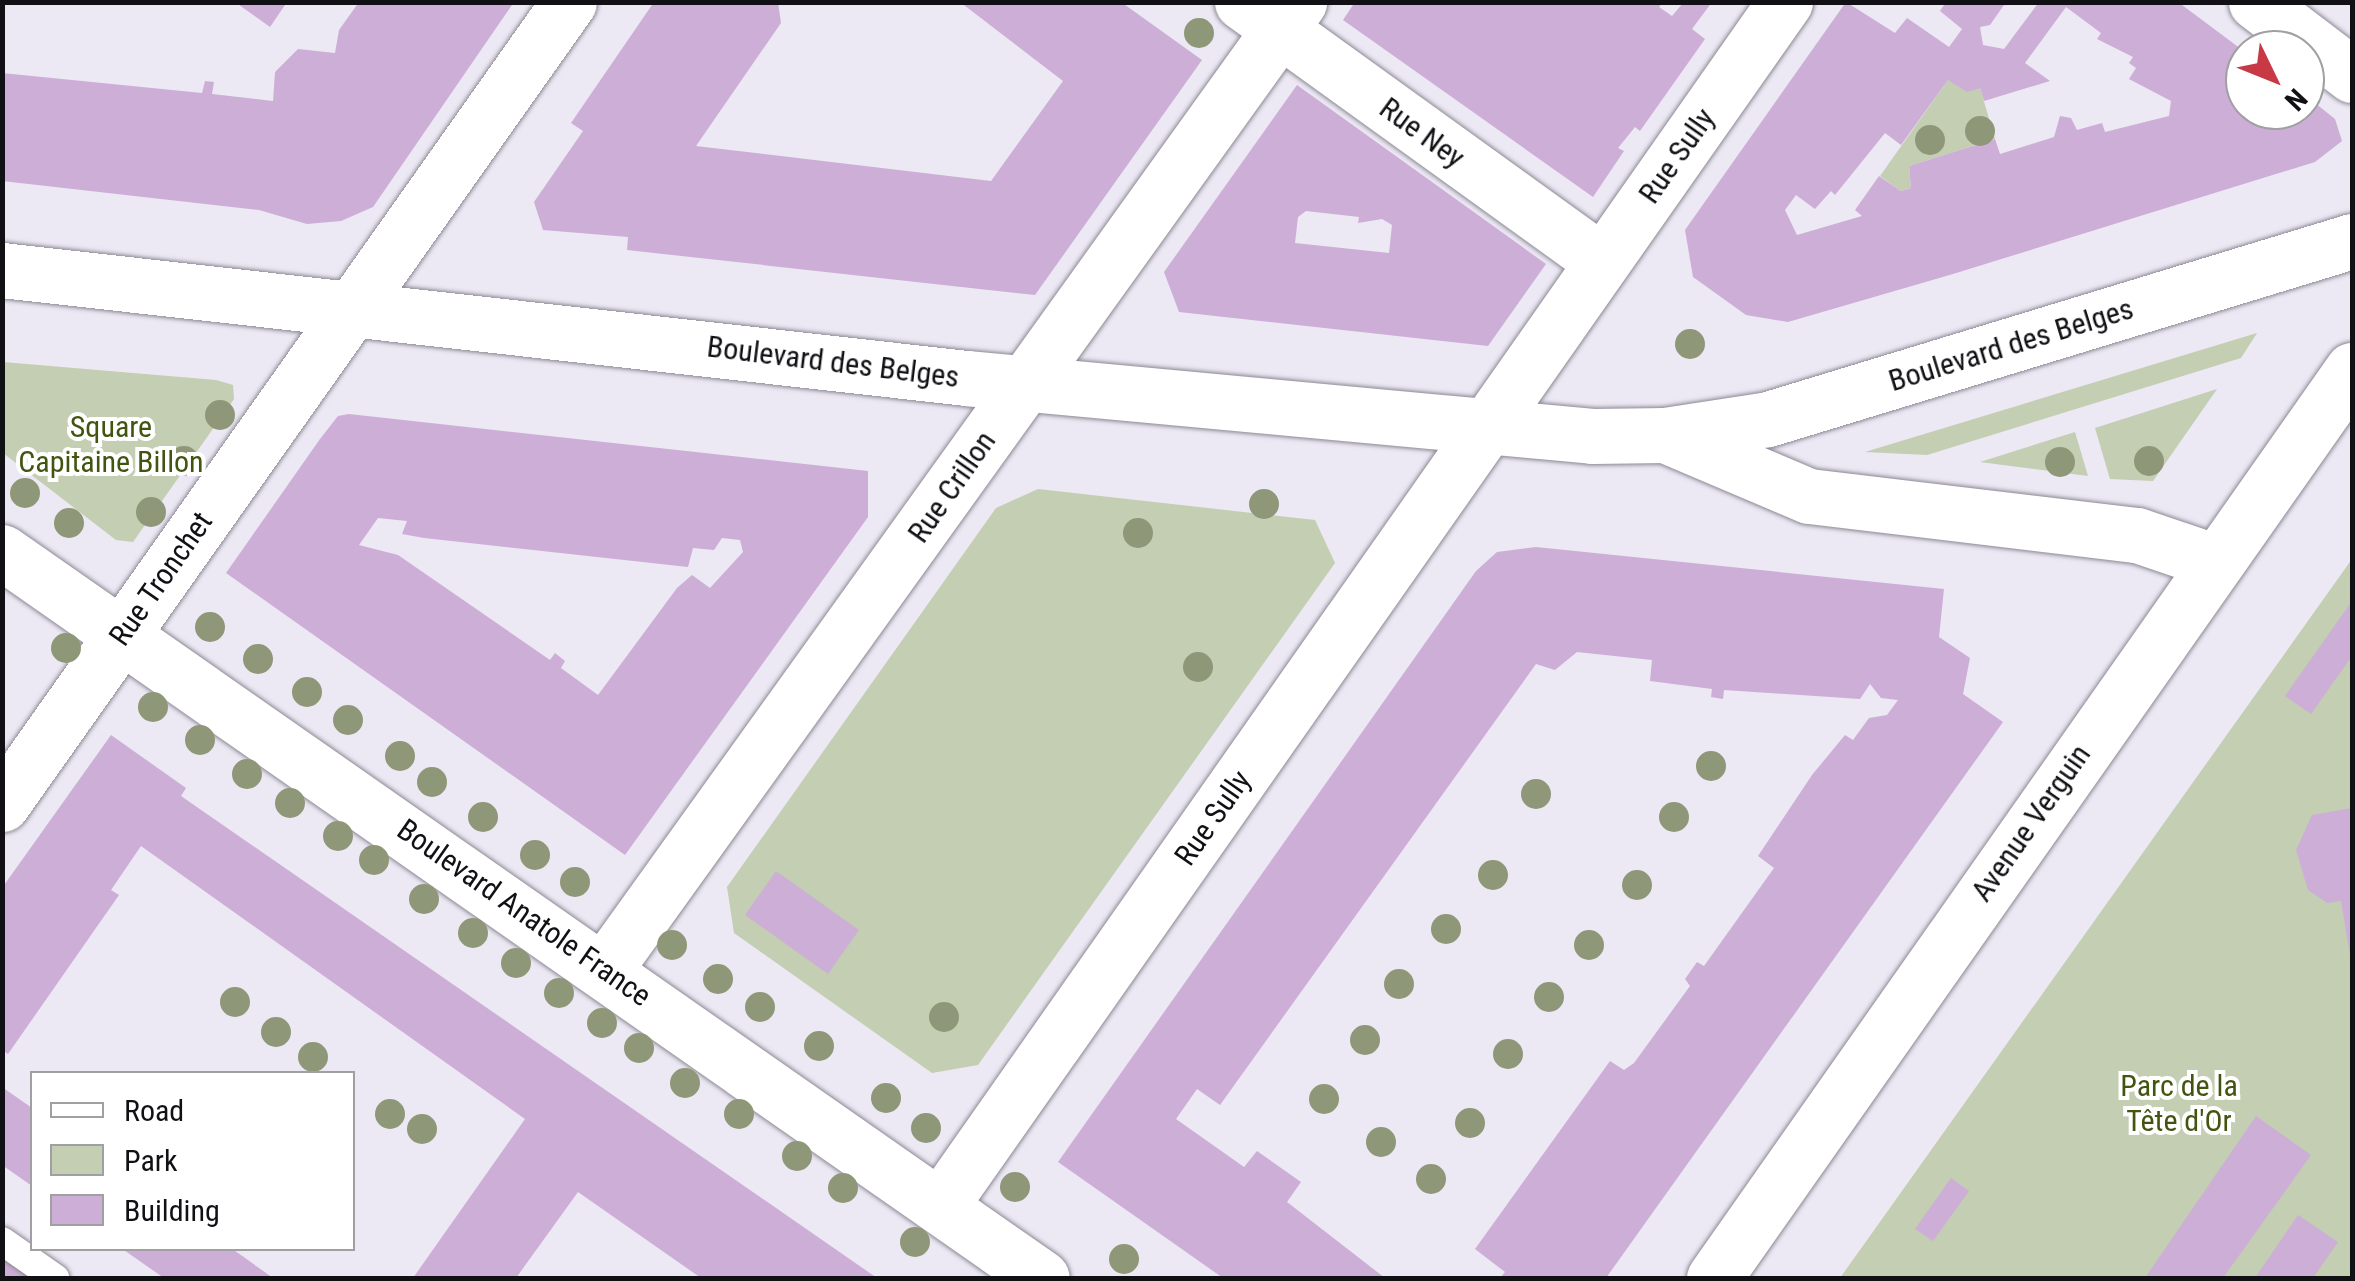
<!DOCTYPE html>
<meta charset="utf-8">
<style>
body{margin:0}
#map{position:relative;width:2355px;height:1281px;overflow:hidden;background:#ece8f4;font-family:"Roboto Condensed",sans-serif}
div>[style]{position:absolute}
.green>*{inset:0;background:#c3ceb2}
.building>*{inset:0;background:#cdaed6}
.roads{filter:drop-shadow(0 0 2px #8c8994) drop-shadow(0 0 2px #8c8994)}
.service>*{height:28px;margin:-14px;padding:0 14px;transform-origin:14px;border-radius:14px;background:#fff}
.minor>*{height:55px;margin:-27.5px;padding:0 27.5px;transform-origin:27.5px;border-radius:27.5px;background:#fff}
.secondary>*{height:55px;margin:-27.5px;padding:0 27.5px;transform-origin:27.5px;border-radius:27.5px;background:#fff}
.primary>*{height:55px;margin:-27.5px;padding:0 27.5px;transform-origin:27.5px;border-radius:27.5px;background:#fff}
.trees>*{width:30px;height:30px;margin:-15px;border-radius:50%;background:#8e9777}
span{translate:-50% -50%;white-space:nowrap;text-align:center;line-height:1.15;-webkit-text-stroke:8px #fff;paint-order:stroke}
.street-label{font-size:30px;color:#111014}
.park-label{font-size:30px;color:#425510}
.frame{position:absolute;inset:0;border:5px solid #111014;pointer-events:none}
.legend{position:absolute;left:30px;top:1071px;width:325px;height:180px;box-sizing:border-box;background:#fff;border:2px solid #a09fa1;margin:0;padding:12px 18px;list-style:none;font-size:30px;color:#111014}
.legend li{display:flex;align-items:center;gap:20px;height:50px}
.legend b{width:50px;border:2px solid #a09fa1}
.north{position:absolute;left:2225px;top:30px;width:100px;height:100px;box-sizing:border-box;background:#fff;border:2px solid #a09fa1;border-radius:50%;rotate:133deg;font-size:28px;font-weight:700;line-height:40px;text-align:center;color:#111014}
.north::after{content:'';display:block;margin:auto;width:35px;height:45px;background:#c83845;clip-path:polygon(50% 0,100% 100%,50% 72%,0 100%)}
</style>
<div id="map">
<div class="green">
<i style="clip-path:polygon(1948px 80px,1980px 88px,1995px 139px,1909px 166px,1911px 188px,1901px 191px,1880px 176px)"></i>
<i style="clip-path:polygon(2257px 333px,2241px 358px,1927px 455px,1865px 452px)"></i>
<i style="clip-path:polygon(3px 362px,216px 380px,233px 385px,234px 399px,133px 542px,116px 540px,3px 453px)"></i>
<i style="clip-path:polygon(2217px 389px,2153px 481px,2110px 479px,2095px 428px)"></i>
<i style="clip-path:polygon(2075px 432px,2088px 476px,1980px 462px)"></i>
<i style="clip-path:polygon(1038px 489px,1315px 520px,1335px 563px,978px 1065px,932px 1073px,734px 933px,727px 887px,996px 508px)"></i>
<i style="clip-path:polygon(2352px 559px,2352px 1278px,1840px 1278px)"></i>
</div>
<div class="building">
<i style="clip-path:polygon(235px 2px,287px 2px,270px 27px)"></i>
<i style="clip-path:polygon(359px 2px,514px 2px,373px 207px,341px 221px,307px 224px,259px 210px,2px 181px,2px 73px,202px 93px,205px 81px,214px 82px,212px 94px,273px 101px,275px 72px,298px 49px,335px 53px,339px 30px)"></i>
<i style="clip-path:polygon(654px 2px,778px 2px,781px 23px,696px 146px,991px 181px,1063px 81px,960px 2px,1121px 2px,1202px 60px,1035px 295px,627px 250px,628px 237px,543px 230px,534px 202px,583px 131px,571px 123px)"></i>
<i style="clip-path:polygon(1355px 2px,1663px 2px,1659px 7px,1672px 16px,1684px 2px,1712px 2px,1692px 29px,1705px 39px,1640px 131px,1635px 127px,1618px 148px,1624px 151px,1593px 197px,1343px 20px)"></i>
<i style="clip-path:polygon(evenodd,1846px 2px,1895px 33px,1907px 18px,1949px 47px,1962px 29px,1940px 11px,1946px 2px,2006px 2px,1990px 25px,1980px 27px,1983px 45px,2004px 49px,2039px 2px,2178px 2px,2245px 52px,2245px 110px,2305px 110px,2305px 95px,2335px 119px,2342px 141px,2315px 162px,1953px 274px,1788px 322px,1746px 315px,1693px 277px,1685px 230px,1846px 2px,2066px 7px,2101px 33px,2097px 39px,2133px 57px,2129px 63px,2136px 68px,2129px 79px,2171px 101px,2169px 116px,2105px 132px,2102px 123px,2077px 130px,2071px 118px,2060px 116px,2054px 137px,2000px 154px,1995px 139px,1909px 166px,1911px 188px,1901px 191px,1879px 176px,1855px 210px,1862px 216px,1797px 235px,1785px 210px,1796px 195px,1815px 209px,1831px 191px,1835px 195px,1885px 133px,1901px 145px,1948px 80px,1967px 92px,1980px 88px,1984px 101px,2050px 81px,2025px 63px,2066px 7px)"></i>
<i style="clip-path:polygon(evenodd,1297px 85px,1546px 264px,1488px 346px,1179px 312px,1164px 272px,1297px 85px,1306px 211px,1359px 217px,1358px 223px,1382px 219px,1392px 225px,1389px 253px,1295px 243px,1298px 217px,1306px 211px)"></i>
<i style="clip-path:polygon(evenodd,349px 414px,868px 471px,868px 517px,625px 855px,226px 573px,320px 439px,338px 416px,349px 414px,378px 518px,407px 521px,402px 534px,424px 538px,688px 567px,693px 548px,714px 550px,722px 538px,740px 540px,743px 552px,710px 588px,692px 575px,677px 588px,598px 695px,561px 668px,565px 661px,555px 653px,550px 660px,398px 555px,359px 545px,378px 518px)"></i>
<i style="clip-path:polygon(1536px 547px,1944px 589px,1939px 637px,1970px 658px,1963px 694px,2003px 722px,1606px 1278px,1500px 1278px,1505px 1272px,1475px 1249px,1610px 1061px,1624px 1070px,1634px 1063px,1690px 986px,1685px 979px,1697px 962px,1704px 966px,1774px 868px,1758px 856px,1812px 775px,1845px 735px,1853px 740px,1869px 718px,1887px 715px,1898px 700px,1881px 698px,1870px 684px,1860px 699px,1724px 690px,1723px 699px,1711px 697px,1712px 689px,1650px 681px,1652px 660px,1577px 652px,1555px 670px,1536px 664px,1220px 1105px,1197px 1089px,1176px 1119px,1244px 1167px,1257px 1151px,1301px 1182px,1287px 1202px,1385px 1278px,1223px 1278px,1058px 1162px,1476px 571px,1497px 552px)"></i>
<i style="clip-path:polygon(2352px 601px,2352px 656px,2311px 714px,2285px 696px)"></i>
<i style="clip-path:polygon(111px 735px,186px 788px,181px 796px,877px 1278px,701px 1278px,578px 1192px,516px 1278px,413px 1278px,525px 1119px,141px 846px,111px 890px,119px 895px,8px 1054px,2px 1050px,2px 888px)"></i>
<i style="clip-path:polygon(2352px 808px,2352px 955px,2350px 955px,2341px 901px,2327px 903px,2308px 890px,2296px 850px,2312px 815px)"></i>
<i style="clip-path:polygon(776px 871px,859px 930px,828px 974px,745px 915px)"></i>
<i style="clip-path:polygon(2px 1087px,32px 1108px,32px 1186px,2px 1165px)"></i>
<i style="clip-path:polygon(2256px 1116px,2311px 1155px,2223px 1278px,2145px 1278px)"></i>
<i style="clip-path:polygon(1951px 1178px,1969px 1191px,1933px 1241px,1915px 1229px)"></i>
<i style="clip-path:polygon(2298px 1215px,2338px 1242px,2313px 1278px,2255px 1278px)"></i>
<i style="clip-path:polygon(121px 1248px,231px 1248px,273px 1278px,164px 1278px)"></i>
<i style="clip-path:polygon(2px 1250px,35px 1278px,2px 1278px)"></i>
</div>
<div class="roads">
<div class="service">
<i style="left:2px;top:1241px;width:65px;rotate:34.9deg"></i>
</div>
<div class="minor">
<i style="left:1242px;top:2px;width:444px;rotate:35.8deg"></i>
<i style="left:2256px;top:2px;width:121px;rotate:37.2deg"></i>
<i style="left:2px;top:552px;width:1268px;rotate:34.92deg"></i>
<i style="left:2px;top:804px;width:982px;rotate:-54.74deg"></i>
<i style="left:604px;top:970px;width:1192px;rotate:-54.32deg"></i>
<i style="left:940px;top:1206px;width:1471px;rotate:-54.94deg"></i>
</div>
<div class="secondary">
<i style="left:1665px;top:435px;width:156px;rotate:23deg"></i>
<i style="left:1809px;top:496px;width:330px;rotate:6.8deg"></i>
<i style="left:2137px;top:535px;width:81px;rotate:18.7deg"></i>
<i style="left:1714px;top:1278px;width:1110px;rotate:-54.91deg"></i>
</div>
<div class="primary">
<i style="left:2px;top:270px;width:970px;rotate:6.39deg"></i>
<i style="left:966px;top:378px;width:629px;rotate:5.29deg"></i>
<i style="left:1592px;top:436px;width:73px;rotate:-0.8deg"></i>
<i style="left:1665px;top:435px;width:104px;rotate:-8.8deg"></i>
<i style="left:1768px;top:419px;width:611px;rotate:-16.95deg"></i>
</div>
</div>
<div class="trees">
<i style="left:1199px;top:33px"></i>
<i style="left:1980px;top:131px"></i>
<i style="left:1930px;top:140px"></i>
<i style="left:1690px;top:344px"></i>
<i style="left:220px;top:415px"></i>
<i style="left:184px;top:461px"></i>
<i style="left:2149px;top:461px"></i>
<i style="left:2060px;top:462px"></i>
<i style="left:25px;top:493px"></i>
<i style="left:1264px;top:504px"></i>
<i style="left:151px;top:512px"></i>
<i style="left:69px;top:523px"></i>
<i style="left:1138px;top:533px"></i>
<i style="left:210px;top:627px"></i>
<i style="left:66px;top:648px"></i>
<i style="left:258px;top:659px"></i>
<i style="left:1198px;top:667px"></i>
<i style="left:307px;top:692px"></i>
<i style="left:153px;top:707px"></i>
<i style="left:348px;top:720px"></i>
<i style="left:200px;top:740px"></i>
<i style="left:400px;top:756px"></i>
<i style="left:1711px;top:766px"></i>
<i style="left:247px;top:774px"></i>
<i style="left:432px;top:782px"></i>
<i style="left:1536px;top:794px"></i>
<i style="left:290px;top:803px"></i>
<i style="left:483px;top:817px"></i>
<i style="left:1674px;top:817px"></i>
<i style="left:338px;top:836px"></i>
<i style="left:535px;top:855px"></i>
<i style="left:374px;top:860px"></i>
<i style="left:1493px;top:875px"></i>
<i style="left:575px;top:882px"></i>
<i style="left:1637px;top:885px"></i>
<i style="left:424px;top:899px"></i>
<i style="left:1446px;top:929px"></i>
<i style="left:473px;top:933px"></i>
<i style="left:672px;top:945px"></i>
<i style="left:1589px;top:945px"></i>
<i style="left:516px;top:963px"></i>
<i style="left:718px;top:979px"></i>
<i style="left:1399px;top:984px"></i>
<i style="left:559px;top:993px"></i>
<i style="left:1549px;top:997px"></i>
<i style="left:235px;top:1002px"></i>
<i style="left:760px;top:1007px"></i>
<i style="left:944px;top:1017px"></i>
<i style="left:602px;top:1023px"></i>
<i style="left:276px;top:1032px"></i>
<i style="left:1365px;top:1040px"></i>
<i style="left:819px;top:1046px"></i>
<i style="left:639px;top:1048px"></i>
<i style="left:1508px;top:1054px"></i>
<i style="left:313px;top:1057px"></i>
<i style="left:685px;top:1083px"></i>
<i style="left:886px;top:1098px"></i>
<i style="left:1324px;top:1099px"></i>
<i style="left:390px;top:1114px"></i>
<i style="left:739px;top:1114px"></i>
<i style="left:1470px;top:1123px"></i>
<i style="left:926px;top:1128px"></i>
<i style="left:422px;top:1129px"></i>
<i style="left:1381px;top:1142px"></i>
<i style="left:797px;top:1156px"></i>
<i style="left:1431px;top:1179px"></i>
<i style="left:1015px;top:1187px"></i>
<i style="left:843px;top:1188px"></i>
<i style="left:915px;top:1242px"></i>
<i style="left:1124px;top:1259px"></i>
</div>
<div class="street-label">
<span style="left:1422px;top:133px;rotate:36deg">Rue Ney</span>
<span style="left:1677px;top:156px;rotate:-55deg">Rue Sully</span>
<span style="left:2011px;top:345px;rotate:-17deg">Boulevard des Belges</span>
<span style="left:833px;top:362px;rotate:7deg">Boulevard des Belges</span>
<span style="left:952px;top:487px;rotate:-55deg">Rue Crillon</span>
<span style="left:161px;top:579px;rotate:-55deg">Rue Tronchet</span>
<span style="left:1213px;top:818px;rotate:-55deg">Rue Sully</span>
<span style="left:2031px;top:823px;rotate:-55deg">Avenue Verguin</span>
<span style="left:524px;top:913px;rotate:35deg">Boulevard Anatole France</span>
</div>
<div class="park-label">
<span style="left:111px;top:444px">Square<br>Capitaine Billon</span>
<span style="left:2179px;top:1103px">Parc de la<br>Tête d'Or</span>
</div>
<div class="frame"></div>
<ul class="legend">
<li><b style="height:12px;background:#fff"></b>Road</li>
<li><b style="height:28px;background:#c3ceb2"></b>Park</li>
<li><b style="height:28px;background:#cdaed6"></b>Building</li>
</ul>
<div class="north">N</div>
</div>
